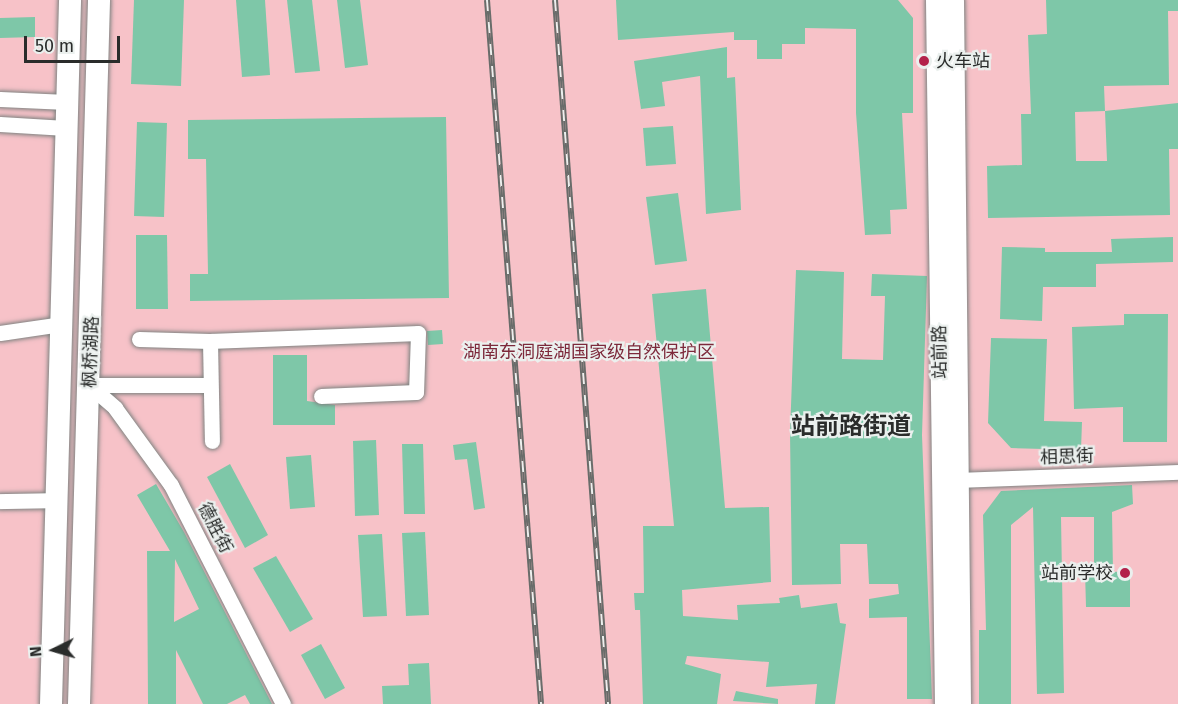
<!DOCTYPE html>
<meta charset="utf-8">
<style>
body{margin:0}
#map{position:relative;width:1178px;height:704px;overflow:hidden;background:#dee3e1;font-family:"Fira Sans","Noto Sans SC",sans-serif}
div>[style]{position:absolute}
.green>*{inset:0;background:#f7c2c8}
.building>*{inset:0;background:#7ec7a8}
.roads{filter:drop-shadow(0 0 2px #7f8381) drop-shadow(0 0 2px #7f8381)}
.minor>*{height:15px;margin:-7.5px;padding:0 7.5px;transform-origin:7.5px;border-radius:7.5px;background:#fff}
.secondary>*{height:21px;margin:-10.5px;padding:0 10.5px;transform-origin:10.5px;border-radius:10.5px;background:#fff}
.primary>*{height:22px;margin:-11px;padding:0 11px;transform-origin:11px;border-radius:11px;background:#fff}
.rail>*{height:6px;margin-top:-3px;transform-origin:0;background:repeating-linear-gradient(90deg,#ebf0ee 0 11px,#696c6a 0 22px);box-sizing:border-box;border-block:2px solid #696c6a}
.dots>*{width:16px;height:16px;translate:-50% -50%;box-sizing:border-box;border:3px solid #ebf0ee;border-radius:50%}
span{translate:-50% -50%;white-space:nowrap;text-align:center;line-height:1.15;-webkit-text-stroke:4.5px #ebf0ee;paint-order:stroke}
.poi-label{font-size:18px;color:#2a2c2b}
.left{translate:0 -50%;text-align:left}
.right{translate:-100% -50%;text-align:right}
.street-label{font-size:18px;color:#2a2c2b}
.park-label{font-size:18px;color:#7d293b}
.district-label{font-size:24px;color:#2a2c2b;font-weight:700}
.north{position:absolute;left:24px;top:620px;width:60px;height:60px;-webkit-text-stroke:4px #ebf0ee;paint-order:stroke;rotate:265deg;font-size:16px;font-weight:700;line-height:24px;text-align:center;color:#2a2c2b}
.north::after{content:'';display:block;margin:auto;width:21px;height:27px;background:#2a2c2b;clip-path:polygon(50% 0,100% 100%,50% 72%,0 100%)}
.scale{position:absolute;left:24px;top:36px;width:96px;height:27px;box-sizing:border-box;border:3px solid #2a2c2b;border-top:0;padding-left:8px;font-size:18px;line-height:21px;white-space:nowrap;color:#2a2c2b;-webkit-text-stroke:4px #ebf0ee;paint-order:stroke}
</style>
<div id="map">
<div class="green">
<i style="clip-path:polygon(0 0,1178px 0,1178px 704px,0 704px)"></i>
</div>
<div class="building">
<i style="clip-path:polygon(134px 0,184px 0,181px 86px,131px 84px)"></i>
<i style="clip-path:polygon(236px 0,265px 0,270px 75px,242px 77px)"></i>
<i style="clip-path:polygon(287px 0,312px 0,320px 71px,295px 73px)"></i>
<i style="clip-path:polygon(337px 0,360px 0,368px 65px,345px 68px)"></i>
<i style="clip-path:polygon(616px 0,898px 0,913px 18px,913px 113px,902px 113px,907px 209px,890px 210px,891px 234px,865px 235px,856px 113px,856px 29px,805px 28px,805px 44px,782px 44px,782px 59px,757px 59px,757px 40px,734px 40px,734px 32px,618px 40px)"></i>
<i style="clip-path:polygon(evenodd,1046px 0,1178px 0,1178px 11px,1168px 11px,1169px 85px,1104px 86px,1105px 111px,1178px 103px,1178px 149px,1169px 149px,1170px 215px,988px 218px,987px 166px,1022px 165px,1021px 114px,1031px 114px,1028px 35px,1047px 34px,1046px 0,1105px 111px,1107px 161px,1076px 161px,1075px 112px,1105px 111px)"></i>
<i style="clip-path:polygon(35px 17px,35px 37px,0 38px,0 18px)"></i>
<i style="clip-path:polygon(727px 47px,727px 78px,735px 77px,741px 210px,706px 214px,700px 76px,662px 82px,665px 106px,641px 109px,634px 61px)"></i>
<i style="clip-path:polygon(446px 117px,449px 298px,190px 301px,190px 274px,208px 274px,206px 159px,188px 159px,188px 120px)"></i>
<i style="clip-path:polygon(137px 122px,167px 123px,164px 217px,134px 216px)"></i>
<i style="clip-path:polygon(673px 126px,676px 164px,646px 166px,643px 128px)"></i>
<i style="clip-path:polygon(678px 193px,687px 261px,655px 265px,646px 197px)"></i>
<i style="clip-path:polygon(136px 235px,167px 235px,168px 309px,136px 309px)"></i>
<i style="clip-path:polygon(1173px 237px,1173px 262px,1096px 264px,1096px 287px,1043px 287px,1042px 321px,1000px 319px,1002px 247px,1045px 248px,1045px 252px,1112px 252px,1111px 239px)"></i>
<i style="clip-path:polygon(796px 270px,844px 272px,842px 359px,883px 360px,885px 296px,871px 296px,872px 274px,927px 276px,922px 435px,932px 699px,907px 699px,907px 617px,869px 618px,869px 599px,899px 594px,898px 584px,869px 584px,867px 544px,840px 544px,841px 584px,792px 585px,790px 433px)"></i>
<i style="clip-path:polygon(706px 289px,725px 508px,769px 507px,771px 582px,682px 590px,683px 616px,738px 620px,737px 605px,780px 603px,779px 598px,799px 595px,801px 608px,837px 603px,840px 623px,846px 624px,835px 704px,815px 704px,817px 684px,766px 687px,769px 662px,687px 656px,685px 664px,721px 674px,717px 704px,643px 704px,640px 610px,635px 610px,634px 593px,644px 593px,643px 526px,674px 526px,652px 294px)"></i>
<i style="clip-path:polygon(1124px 314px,1168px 314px,1167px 442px,1123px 442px,1123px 407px,1074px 409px,1072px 327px,1124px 325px)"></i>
<i style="clip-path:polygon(442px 330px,443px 344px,428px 345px,427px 331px)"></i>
<i style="clip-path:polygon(991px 338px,1047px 339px,1044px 421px,1082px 422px,1081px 450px,1011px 448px,988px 423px)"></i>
<i style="clip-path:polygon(273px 355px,307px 355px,307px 401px,335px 405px,335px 425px,273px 425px)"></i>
<i style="clip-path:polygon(376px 440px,379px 515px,355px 516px,353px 441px)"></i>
<i style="clip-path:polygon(476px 442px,485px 508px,474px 510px,467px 459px,455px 460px,453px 445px)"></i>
<i style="clip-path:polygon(402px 444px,423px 444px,425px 514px,404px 514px)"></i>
<i style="clip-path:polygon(311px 455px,315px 507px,290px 509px,286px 457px)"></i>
<i style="clip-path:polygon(230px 464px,268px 535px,245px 548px,207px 477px)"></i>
<i style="clip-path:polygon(evenodd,156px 484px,184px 532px,272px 704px,250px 704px,245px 695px,227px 704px,203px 704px,176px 650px,176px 704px,148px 704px,147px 551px,170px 551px,137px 495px,156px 484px,175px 559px,199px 609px,174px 622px,175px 559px)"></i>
<i style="clip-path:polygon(1132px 485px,1133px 504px,1112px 512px,1113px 572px,1130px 571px,1130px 607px,1086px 607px,1085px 571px,1094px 571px,1094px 517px,1061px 517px,1064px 693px,1037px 694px,1033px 507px,1011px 525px,1011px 704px,979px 704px,979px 630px,986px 630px,983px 515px,1001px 491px)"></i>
<i style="clip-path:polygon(425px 532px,429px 615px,406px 616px,402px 533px)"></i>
<i style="clip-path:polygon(382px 534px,387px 616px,363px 617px,358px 535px)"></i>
<i style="clip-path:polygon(276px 556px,313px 619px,290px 632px,253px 568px)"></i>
<i style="clip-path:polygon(321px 644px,345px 688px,325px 699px,301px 655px)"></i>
<i style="clip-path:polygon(429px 663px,431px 704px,383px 704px,382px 686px,409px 685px,408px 664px)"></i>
<i style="clip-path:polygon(736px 691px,778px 699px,778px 704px,733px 701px)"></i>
</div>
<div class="roads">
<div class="minor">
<i style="left:0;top:99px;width:67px;rotate:2.6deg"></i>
<i style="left:0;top:124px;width:66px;rotate:3.5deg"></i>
<i style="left:0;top:333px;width:63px;rotate:-8.3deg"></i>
<i style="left:139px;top:339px;width:71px;rotate:1.6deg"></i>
<i style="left:210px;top:341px;width:100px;rotate:88.9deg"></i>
<i style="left:210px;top:341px;width:208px;rotate:-2.2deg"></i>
<i style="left:418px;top:333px;width:59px;rotate:91.9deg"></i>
<i style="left:416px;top:392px;width:95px;rotate:177.6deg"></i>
<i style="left:89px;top:385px;width:35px;rotate:41deg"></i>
<i style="left:115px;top:408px;width:95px;rotate:54deg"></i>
<i style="left:171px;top:485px;width:246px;rotate:62.9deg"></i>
<i style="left:89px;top:385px;width:121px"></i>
<i style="left:957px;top:480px;width:221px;rotate:-2.1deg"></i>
<i style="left:0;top:501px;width:56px;rotate:-1deg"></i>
</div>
<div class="secondary">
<i style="left:936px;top:0;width:704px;rotate:89.27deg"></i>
<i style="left:953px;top:0;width:704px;rotate:89.43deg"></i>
</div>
<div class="primary">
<i style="left:51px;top:704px;width:704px;rotate:-88.45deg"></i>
<i style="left:79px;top:704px;width:704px;rotate:-88.37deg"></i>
</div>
</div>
<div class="rail">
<i style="left:487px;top:0;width:706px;rotate:85.61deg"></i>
<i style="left:555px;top:0;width:706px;rotate:85.69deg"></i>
</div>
<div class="dots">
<i style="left:924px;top:61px;background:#b3214a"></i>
<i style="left:1125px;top:573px;background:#b3214a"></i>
</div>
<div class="poi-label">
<span class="left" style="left:936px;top:61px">火车站</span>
<span class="right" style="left:1113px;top:573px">站前学校</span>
</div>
<div class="street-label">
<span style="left:91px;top:352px;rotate:-88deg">枫桥湖路</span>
<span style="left:940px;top:352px;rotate:-91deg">站前路</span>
<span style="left:1067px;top:457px;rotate:-2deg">相思街</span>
<span style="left:215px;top:528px;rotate:63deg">德胜街</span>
</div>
<div class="park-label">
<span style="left:589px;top:352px">湖南东洞庭湖国家级自然保护区</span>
</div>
<div class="district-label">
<span style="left:851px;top:427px">站前路街道</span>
</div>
<div class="north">N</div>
<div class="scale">50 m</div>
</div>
